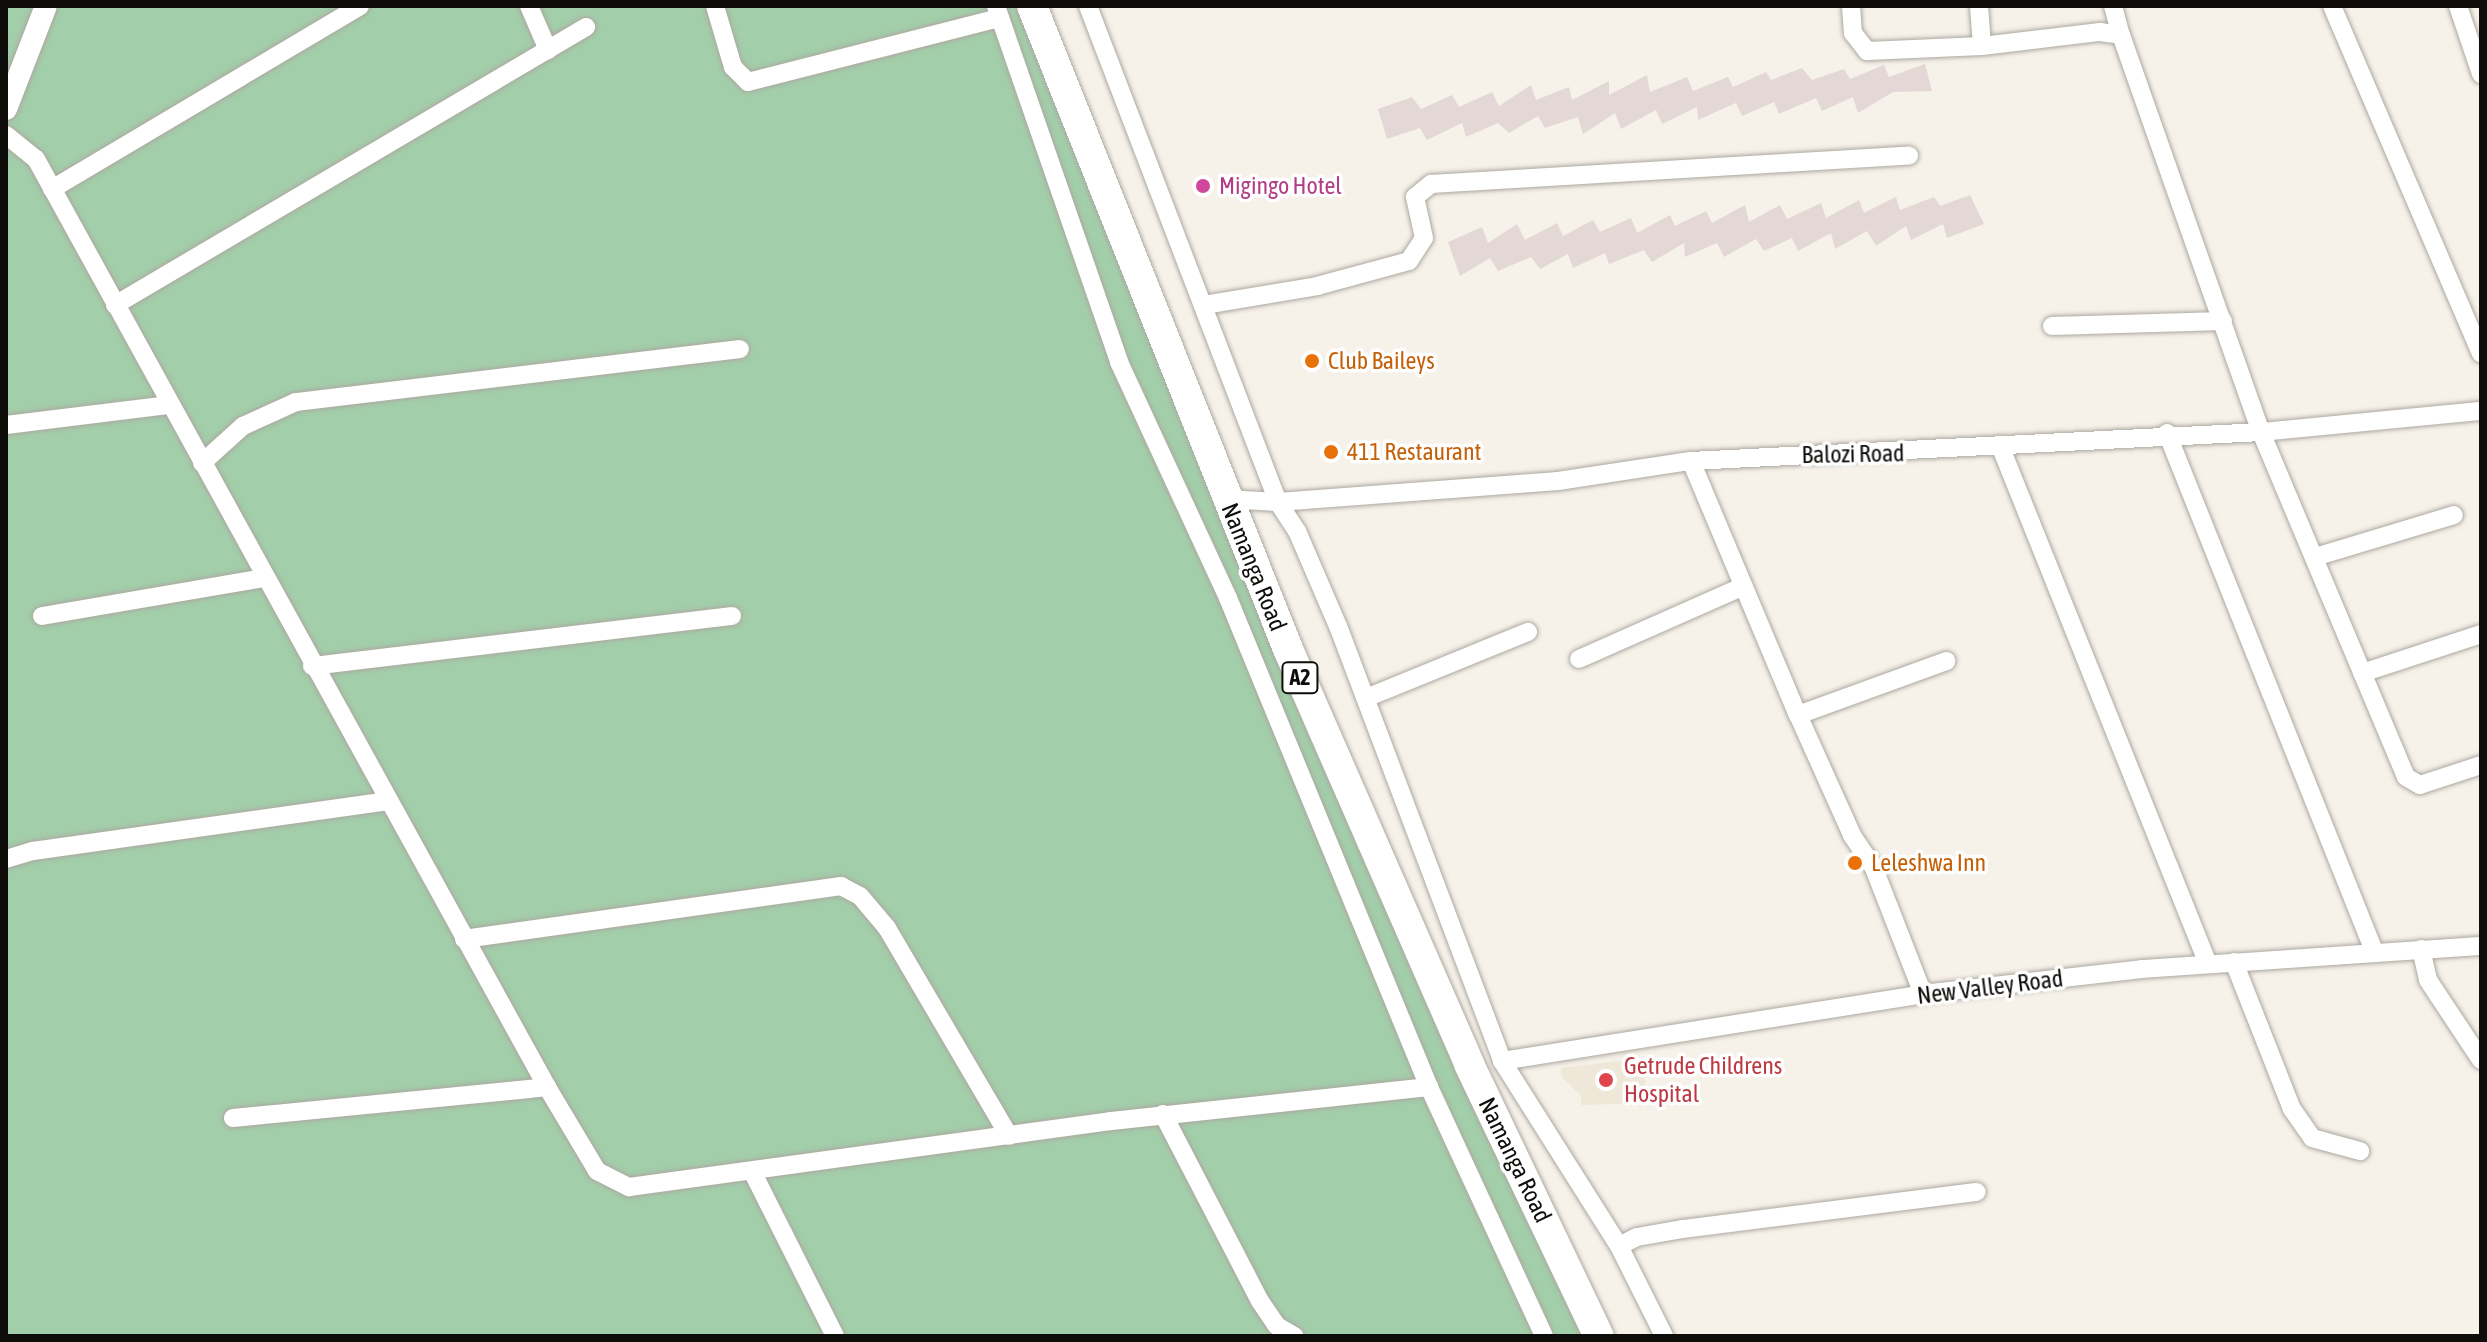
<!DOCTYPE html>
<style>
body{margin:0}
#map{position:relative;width:2487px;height:1342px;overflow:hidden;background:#f6f1e9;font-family:"Asap Condensed",sans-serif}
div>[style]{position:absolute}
.built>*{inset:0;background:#efe7d7}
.green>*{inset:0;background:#a3ceaa}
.building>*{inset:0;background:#e3d8d6}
.roads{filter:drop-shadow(0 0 2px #aca8a0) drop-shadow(0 0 2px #aca8a0)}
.minor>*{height:18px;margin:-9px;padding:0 9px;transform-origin:9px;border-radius:9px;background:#fff}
.tertiary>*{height:22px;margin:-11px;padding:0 11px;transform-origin:11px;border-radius:11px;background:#fff}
.trunk>*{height:30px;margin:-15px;padding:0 15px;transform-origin:15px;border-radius:15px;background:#fff}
.dots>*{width:22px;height:22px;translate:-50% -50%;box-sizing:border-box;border:4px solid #fff;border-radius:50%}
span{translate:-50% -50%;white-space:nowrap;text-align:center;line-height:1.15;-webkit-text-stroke:7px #fff;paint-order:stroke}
.shield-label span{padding:2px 6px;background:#fff;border:2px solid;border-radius:6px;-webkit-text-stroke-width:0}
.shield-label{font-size:22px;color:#0e0d0a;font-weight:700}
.hotel-label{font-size:24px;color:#b23c85}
.left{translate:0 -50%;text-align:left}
.food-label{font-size:24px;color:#c56008}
.street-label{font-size:24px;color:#0e0d0a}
.health-label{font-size:24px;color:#be3a42}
.frame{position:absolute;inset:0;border:8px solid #0e0d0a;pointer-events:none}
</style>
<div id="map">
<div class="built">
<i style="clip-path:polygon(1642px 1058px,1648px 1103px,1581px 1105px,1581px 1096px,1562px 1077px,1561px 1068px)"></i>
</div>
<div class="green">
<i style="clip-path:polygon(6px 6px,1028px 6px,1594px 1336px,6px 1336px)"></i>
</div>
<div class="building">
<i style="clip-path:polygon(1925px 64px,1932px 91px,1893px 92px,1858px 113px,1853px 97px,1822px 111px,1816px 98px,1779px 114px,1774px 102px,1742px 116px,1736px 103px,1698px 120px,1697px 107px,1662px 124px,1656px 110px,1621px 129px,1615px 113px,1583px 134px,1578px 117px,1545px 128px,1538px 116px,1509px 133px,1498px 123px,1466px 137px,1462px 123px,1427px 140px,1420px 128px,1387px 139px,1378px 109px,1412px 97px,1421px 109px,1452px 95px,1459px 107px,1492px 92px,1499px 106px,1531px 85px,1536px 100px,1569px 87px,1572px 100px,1609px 81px,1609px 95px,1647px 75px,1650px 92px,1687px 77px,1693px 91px,1728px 77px,1733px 87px,1766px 72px,1771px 80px,1802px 68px,1812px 80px,1844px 69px,1850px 79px,1884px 65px,1889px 77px)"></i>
<i style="clip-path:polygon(1970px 195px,1984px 224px,1947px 238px,1943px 224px,1911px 240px,1906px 226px,1876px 246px,1867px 231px,1835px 249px,1831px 233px,1798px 251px,1792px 238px,1764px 251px,1756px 239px,1724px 257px,1717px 243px,1685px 257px,1684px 243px,1652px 262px,1644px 250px,1609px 264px,1605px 253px,1573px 268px,1568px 254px,1540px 269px,1531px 257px,1498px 271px,1490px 258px,1460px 276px,1448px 242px,1482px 227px,1488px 243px,1517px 224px,1525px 240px,1557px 223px,1563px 236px,1593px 220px,1600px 232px,1631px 218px,1637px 233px,1670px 215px,1675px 226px,1706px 211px,1712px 223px,1745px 205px,1749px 222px,1780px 205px,1787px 219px,1821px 203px,1826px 218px,1859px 200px,1864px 213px,1896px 197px,1900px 210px,1934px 197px,1940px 206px)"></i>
</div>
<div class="roads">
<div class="minor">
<i style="left:529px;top:6px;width:48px;rotate:66.6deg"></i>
<i style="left:715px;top:6px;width:64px;rotate:73.6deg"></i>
<i style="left:733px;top:67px;width:21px;rotate:45deg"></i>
<i style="left:748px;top:82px;width:260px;rotate:-14.3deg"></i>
<i style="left:996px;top:6px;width:377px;rotate:70.9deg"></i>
<i style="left:1119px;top:362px;width:260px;rotate:65.2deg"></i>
<i style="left:1228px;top:598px;width:529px;rotate:67.66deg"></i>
<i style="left:1429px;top:1087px;width:274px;rotate:65.2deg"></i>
<i style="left:1088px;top:6px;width:531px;rotate:69.04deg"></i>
<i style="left:1278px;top:502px;width:35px;rotate:57deg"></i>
<i style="left:1297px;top:531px;width:103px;rotate:66.7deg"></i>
<i style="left:1338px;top:626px;width:465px;rotate:69.3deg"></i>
<i style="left:1502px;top:1061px;width:219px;rotate:57.7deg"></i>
<i style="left:1619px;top:1246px;width:101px;rotate:63.4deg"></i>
<i style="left:1851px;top:6px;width:27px;rotate:86deg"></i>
<i style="left:1853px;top:33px;width:23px;rotate:52deg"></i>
<i style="left:1867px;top:51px;width:115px;rotate:-2.5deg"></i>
<i style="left:1982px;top:46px;width:119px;rotate:-6.8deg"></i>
<i style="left:2100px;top:32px;width:21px;rotate:8deg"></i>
<i style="left:2121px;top:35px;width:421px;rotate:70.6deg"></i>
<i style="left:2261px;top:432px;width:374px;rotate:67.2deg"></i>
<i style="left:2406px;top:777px;width:16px;rotate:30deg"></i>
<i style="left:2420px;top:785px;width:64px;rotate:-18.2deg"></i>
<i style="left:1979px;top:6px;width:40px;rotate:85.7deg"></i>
<i style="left:2113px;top:6px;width:30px;rotate:75deg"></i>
<i style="left:2332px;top:6px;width:378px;rotate:66.8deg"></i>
<i style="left:2458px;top:6px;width:72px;rotate:71.3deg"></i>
<i style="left:6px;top:135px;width:38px;rotate:39deg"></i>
<i style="left:36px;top:159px;width:1059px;rotate:61.16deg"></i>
<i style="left:52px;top:189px;width:358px;rotate:-30.7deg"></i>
<i style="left:115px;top:305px;width:547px;rotate:-30.55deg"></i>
<i style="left:1204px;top:305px;width:115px;rotate:-9.5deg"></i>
<i style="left:1317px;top:286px;width:95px;rotate:-15.2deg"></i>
<i style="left:1409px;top:261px;width:27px;rotate:-57deg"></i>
<i style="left:1424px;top:238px;width:42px;rotate:-102.4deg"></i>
<i style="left:1415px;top:197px;width:21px;rotate:-39deg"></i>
<i style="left:1431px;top:184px;width:479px;rotate:-3.4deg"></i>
<i style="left:2052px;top:326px;width:171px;rotate:-1.7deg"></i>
<i style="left:6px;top:425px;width:165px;rotate:-7deg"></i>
<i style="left:2167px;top:433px;width:558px;rotate:68.22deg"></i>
<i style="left:2001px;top:448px;width:556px;rotate:68.14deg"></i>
<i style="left:1691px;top:461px;width:276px;rotate:67.2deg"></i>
<i style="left:202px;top:463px;width:55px;rotate:-42.1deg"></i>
<i style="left:243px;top:426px;width:58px;rotate:-24.4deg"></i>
<i style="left:296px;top:402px;width:447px;rotate:-6.8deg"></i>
<i style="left:1226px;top:499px;width:52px;rotate:3.3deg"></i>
<i style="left:1278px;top:502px;width:281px;rotate:-4.3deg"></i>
<i style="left:1558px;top:481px;width:134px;rotate:-8.6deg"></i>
<i style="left:1691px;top:461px;width:571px;rotate:-2.91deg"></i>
<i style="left:2261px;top:432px;width:221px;rotate:-5.5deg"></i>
<i style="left:2315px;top:557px;width:145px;rotate:-16.8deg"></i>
<i style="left:42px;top:616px;width:226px;rotate:-9.7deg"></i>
<i style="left:1579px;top:659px;width:180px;rotate:-23.9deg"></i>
<i style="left:312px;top:666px;width:423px;rotate:-6.8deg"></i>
<i style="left:2362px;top:673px;width:125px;rotate:-18.1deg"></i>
<i style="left:1366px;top:698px;width:175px;rotate:-22.2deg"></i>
<i style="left:6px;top:859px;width:28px;rotate:-17deg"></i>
<i style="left:33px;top:851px;width:359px;rotate:-8deg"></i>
<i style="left:464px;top:939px;width:381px;rotate:-8deg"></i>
<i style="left:841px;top:886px;width:21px;rotate:28deg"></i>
<i style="left:860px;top:896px;width:42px;rotate:49.8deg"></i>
<i style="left:887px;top:928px;width:241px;rotate:59.6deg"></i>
<i style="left:2421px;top:949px;width:32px;rotate:77deg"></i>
<i style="left:2428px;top:980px;width:96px;rotate:56.5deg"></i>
<i style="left:2234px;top:962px;width:158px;rotate:68.5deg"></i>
<i style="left:2292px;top:1109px;width:35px;rotate:55deg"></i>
<i style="left:2312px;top:1138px;width:50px;rotate:15.2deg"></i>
<i style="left:1923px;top:994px;width:135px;rotate:-111.3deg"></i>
<i style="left:1874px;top:868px;width:40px;rotate:-124deg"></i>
<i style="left:1852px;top:835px;width:132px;rotate:-114.2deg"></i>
<i style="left:1798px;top:715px;width:158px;rotate:-20deg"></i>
<i style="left:1502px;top:1061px;width:426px;rotate:-9deg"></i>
<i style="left:1923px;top:994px;width:220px;rotate:-6.5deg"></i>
<i style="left:2142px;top:969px;width:340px;rotate:-3.9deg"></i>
<i style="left:1163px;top:1114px;width:211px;rotate:62.6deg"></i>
<i style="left:1260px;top:1301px;width:30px;rotate:56deg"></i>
<i style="left:1277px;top:1326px;width:20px;rotate:30deg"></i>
<i style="left:233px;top:1118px;width:316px;rotate:-5.6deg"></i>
<i style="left:547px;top:1087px;width:98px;rotate:59.2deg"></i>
<i style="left:597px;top:1171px;width:36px;rotate:27deg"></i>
<i style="left:629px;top:1187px;width:486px;rotate:-7.8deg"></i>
<i style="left:1111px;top:1121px;width:320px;rotate:-6.1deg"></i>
<i style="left:753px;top:1173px;width:182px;rotate:63.3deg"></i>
<i style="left:1619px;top:1246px;width:20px;rotate:-27deg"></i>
<i style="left:1637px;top:1237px;width:47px;rotate:-9.9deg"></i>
<i style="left:1683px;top:1229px;width:296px;rotate:-7.2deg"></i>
</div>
<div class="tertiary">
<i style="left:6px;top:109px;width:110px;rotate:-68.8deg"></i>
</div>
<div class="trunk">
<i style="left:1032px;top:6px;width:692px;rotate:68.29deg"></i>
<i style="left:1288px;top:649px;width:453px;rotate:66.4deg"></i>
<i style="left:1469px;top:1064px;width:301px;rotate:64.5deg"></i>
</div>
</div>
<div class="dots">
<i style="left:1203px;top:186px;background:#d1479c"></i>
<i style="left:1312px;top:361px;background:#e8710a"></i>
<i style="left:1331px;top:452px;background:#e8710a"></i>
<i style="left:1855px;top:863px;background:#e8710a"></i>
<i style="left:1606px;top:1080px;background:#e0444e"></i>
</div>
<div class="shield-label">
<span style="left:1300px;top:678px">A2</span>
</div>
<div class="hotel-label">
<span class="left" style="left:1219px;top:186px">Migingo Hotel</span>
</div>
<div class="food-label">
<span class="left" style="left:1328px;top:361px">Club Baileys</span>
<span class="left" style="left:1347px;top:452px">411 Restaurant</span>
<span class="left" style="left:1871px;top:863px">Leleshwa Inn</span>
</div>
<div class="street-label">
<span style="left:1853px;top:454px;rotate:-1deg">Balozi Road</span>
<span style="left:1254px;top:567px;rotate:68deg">Namanga Road</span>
<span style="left:1990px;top:987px;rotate:-7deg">New Valley Road</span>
<span style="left:1515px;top:1160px;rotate:64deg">Namanga Road</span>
</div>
<div class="health-label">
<span class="left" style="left:1624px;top:1080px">Getrude Childrens<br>Hospital</span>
</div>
<div class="frame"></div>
</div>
